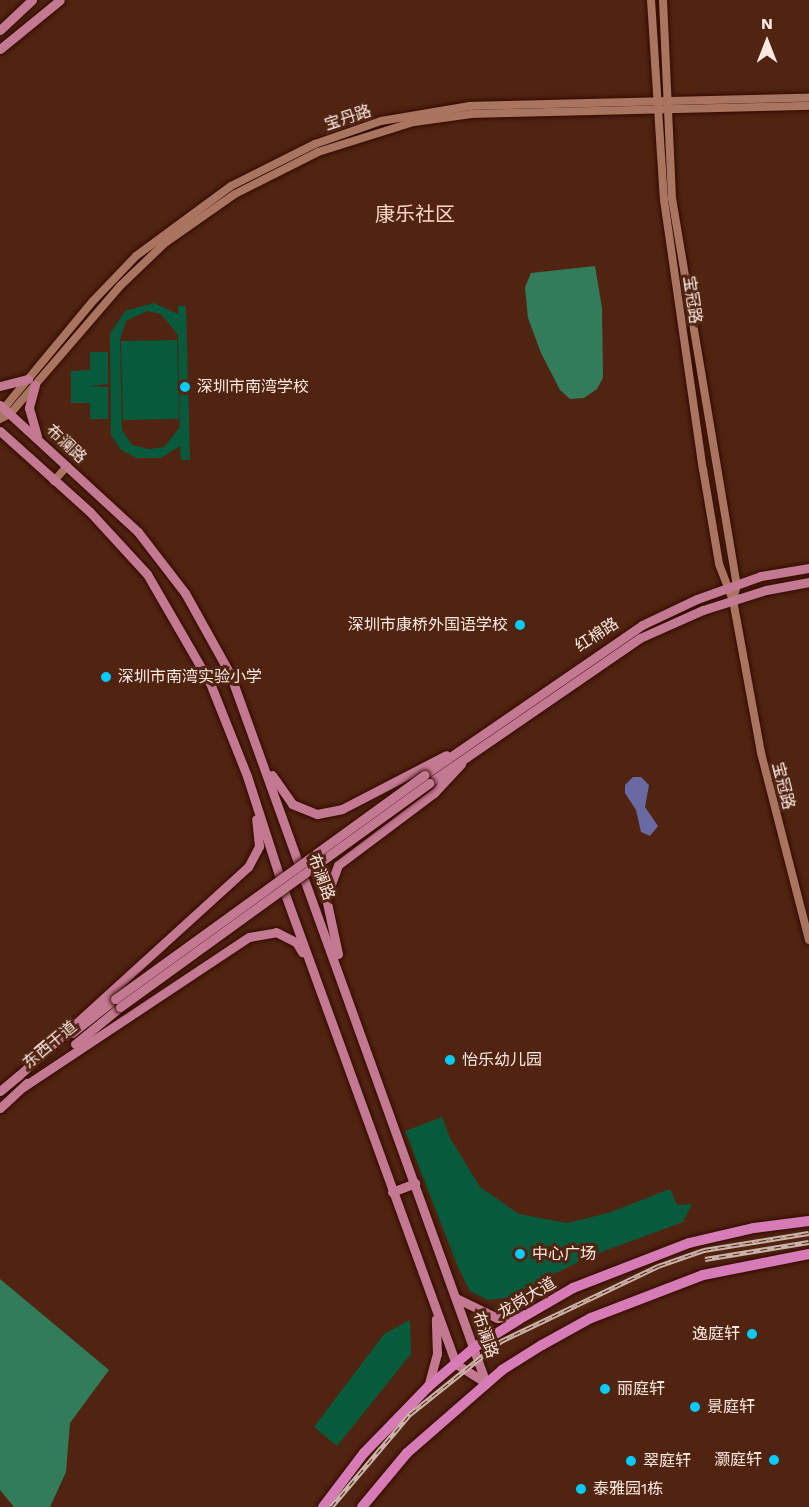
<!DOCTYPE html>
<meta charset="utf-8">
<style>
body{margin:0}
#map{position:relative;width:809px;height:1507px;overflow:hidden;background:#502411;font-family:"Work Sans","Noto Sans SC",sans-serif}
div>[style]{position:absolute}
.green>*{inset:0;background:#085a3d}
.forest>*{inset:0;background:#327b5b}
.water>*{inset:0;background:#696aa4}
.roads{filter:drop-shadow(0 0 2px #340a00) drop-shadow(0 0 2px #340a00)}
.minor>*{height:8px;margin:-4px;padding:0 4px;transform-origin:4px;border-radius:4px;background:#a97561}
.major>*{height:9px;margin:-4.5px;padding:0 4.5px;transform-origin:4.5px;border-radius:4.5px;background:#c47993}
.highway>*{height:10px;margin:-5px;padding:0 5px;transform-origin:5px;border-radius:5px;background:#d67bb5}
.rail>*{height:4.5px;margin-top:-2.25px;transform-origin:0;background:repeating-linear-gradient(90deg,#502411 0 7px,#ccb3a9 0 14px);box-sizing:border-box;border-block:2px solid #ccb3a9}
.bridges{filter:drop-shadow(0 0 2px #340a00) drop-shadow(0 0 2px #340a00)}
.major-bridge>*{height:9px;margin:-4.5px;padding:0 4.5px;transform-origin:4.5px;border-radius:4.5px;background:#c47993}
.dots>*{width:16px;height:16px;translate:-50% -50%;box-sizing:border-box;border:3px solid #502411;border-radius:50%}
span{translate:-50% -50%;white-space:nowrap;text-align:center;line-height:1.15;-webkit-text-stroke:6px #502411;paint-order:stroke}
.street-label{font-size:16px;color:#fbe9e2}
.poi-label{font-size:16px;color:#fbe9e2}
.left{translate:0 -50%;text-align:left}
.right{translate:-100% -50%;text-align:right}
.quarter-label{font-size:20px;color:#f9d6c8}
.north{position:absolute;left:737px;top:12px;width:60px;height:60px;-webkit-text-stroke:4px #502411;paint-order:stroke;rotate:0deg;font-size:16px;font-weight:700;line-height:24px;text-align:center;color:#fbe9e2}
.north::after{content:'';display:block;margin:auto;width:21px;height:27px;background:#fbe9e2;clip-path:polygon(50% 0,100% 100%,50% 72%,0 100%)}
</style>
<div id="map">
<div class="green">
<i style="clip-path:polygon(evenodd,154px 303px,178px 314px,178px 306px,186px 306px,190px 460px,181px 460px,180px 446px,161px 458px,137px 458px,121px 450px,111px 435px,110px 334px,125px 311px,154px 303px,147px 311px,161px 314px,178px 335px,180px 427px,164px 447px,149px 449px,132px 445px,122px 430px,120px 340px,126px 321px,147px 311px)"></i>
<i style="clip-path:polygon(177px 340px,179px 419px,123px 420px,121px 341px)"></i>
<i style="clip-path:polygon(90px 352px,108px 352px,108px 384px,89px 386px,108px 387px,108px 419px,90px 419px,90px 403px,71px 403px,71px 371px,90px 370px)"></i>
<i style="clip-path:polygon(442px 1117px,450px 1138px,480px 1187px,519px 1214px,567px 1223px,608px 1213px,670px 1189px,677px 1205px,692px 1204px,683px 1222px,588px 1257px,506px 1298px,488px 1300px,470px 1291px,458px 1267px,405px 1131px)"></i>
<i style="clip-path:polygon(410px 1320px,411px 1354px,337px 1446px,314px 1427px,384px 1334px)"></i>
</div>
<div class="forest">
<i style="clip-path:polygon(595px 266px,602px 308px,603px 378px,597px 389px,584px 398px,570px 399px,560px 390px,541px 353px,528px 318px,525px 287px,531px 273px)"></i>
<i style="clip-path:polygon(0 1279px,109px 1370px,70px 1423px,66px 1472px,50px 1507px,14px 1507px,0 1490px)"></i>
</div>
<div class="water">
<i style="clip-path:polygon(633px 777px,641px 777px,649px 785px,645px 807px,658px 826px,650px 836px,641px 832px,636px 810px,625px 793px,625px 785px)"></i>
</div>
<div class="roads">
<div class="minor">
<i style="left:651px;top:0;width:200px;rotate:86.3deg"></i>
<i style="left:664px;top:200px;width:272px;rotate:81.8deg"></i>
<i style="left:703px;top:469px;width:96px;rotate:80.4deg"></i>
<i style="left:719px;top:564px;width:39px;rotate:69deg"></i>
<i style="left:733px;top:600px;width:156px;rotate:79.6deg"></i>
<i style="left:761px;top:753px;width:193px;rotate:75.6deg"></i>
<i style="left:663px;top:0;width:198px;rotate:87.4deg"></i>
<i style="left:672px;top:198px;width:392px;rotate:80.5deg"></i>
<i style="left:737px;top:585px;width:16px;rotate:105deg"></i>
<i style="left:0;top:413px;width:146px;rotate:-50.3deg"></i>
<i style="left:93px;top:301px;width:62px;rotate:-46.3deg"></i>
<i style="left:136px;top:256px;width:118px;rotate:-36.4deg"></i>
<i style="left:231px;top:186px;width:94px;rotate:-26.6deg"></i>
<i style="left:315px;top:144px;width:70px;rotate:-19.2deg"></i>
<i style="left:381px;top:121px;width:90px;rotate:-9.6deg"></i>
<i style="left:470px;top:106px;width:339px;rotate:-1.4deg"></i>
<i style="left:0;top:419px;width:11px;rotate:-27deg"></i>
<i style="left:10px;top:414px;width:169px;rotate:-49.3deg"></i>
<i style="left:120px;top:286px;width:62px;rotate:-43.7deg"></i>
<i style="left:165px;top:243px;width:85px;rotate:-35deg"></i>
<i style="left:235px;top:194px;width:93px;rotate:-26.8deg"></i>
<i style="left:318px;top:152px;width:101px;rotate:-17.4deg"></i>
<i style="left:414px;top:122px;width:58px;rotate:-8deg"></i>
<i style="left:471px;top:114px;width:338px;rotate:-1.4deg"></i>
<i style="left:54px;top:481px;width:20px;rotate:-49deg"></i>
</div>
<div class="major">
<i style="left:0;top:30px;width:44px;rotate:-43.2deg"></i>
<i style="left:0;top:49px;width:77px;rotate:-39.2deg"></i>
<i style="left:35px;top:385px;width:24px;rotate:105deg"></i>
<i style="left:29px;top:408px;width:29px;rotate:74deg"></i>
<i style="left:0;top:386px;width:29px;rotate:-14deg"></i>
<i style="left:0;top:405px;width:188px;rotate:42.6deg"></i>
<i style="left:138px;top:532px;width:77px;rotate:52.4deg"></i>
<i style="left:185px;top:593px;width:93px;rotate:60.9deg"></i>
<i style="left:230px;top:674px;width:754px;rotate:70.15deg"></i>
<i style="left:0;top:431px;width:121px;rotate:42deg"></i>
<i style="left:90px;top:512px;width:84px;rotate:47.4deg"></i>
<i style="left:147px;top:574px;width:126px;rotate:60deg"></i>
<i style="left:210px;top:683px;width:100px;rotate:68.3deg"></i>
<i style="left:247px;top:776px;width:124px;rotate:72.1deg"></i>
<i style="left:285px;top:894px;width:500px;rotate:70.01deg"></i>
<i style="left:456px;top:1364px;width:36px;rotate:32deg"></i>
<i style="left:272px;top:775px;width:35px;rotate:55deg"></i>
<i style="left:292px;top:804px;width:27px;rotate:22deg"></i>
<i style="left:317px;top:814px;width:25px;rotate:-11deg"></i>
<i style="left:342px;top:809px;width:117px;rotate:-27.4deg"></i>
<i style="left:424px;top:775px;width:265px;rotate:-34.5deg"></i>
<i style="left:642px;top:625px;width:61px;rotate:-25.3deg"></i>
<i style="left:697px;top:599px;width:68px;rotate:-19.8deg"></i>
<i style="left:761px;top:576px;width:49px;rotate:-9.5deg"></i>
<i style="left:429px;top:783px;width:256px;rotate:-34.5deg"></i>
<i style="left:640px;top:638px;width:69px;rotate:-24deg"></i>
<i style="left:703px;top:610px;width:66px;rotate:-17.6deg"></i>
<i style="left:766px;top:590px;width:44px;rotate:-10.5deg"></i>
<i style="left:338px;top:954px;width:57px;rotate:-102.1deg"></i>
<i style="left:326px;top:898px;width:35px;rotate:-70deg"></i>
<i style="left:338px;top:865px;width:120px;rotate:-36.9deg"></i>
<i style="left:434px;top:793px;width:40px;rotate:-47deg"></i>
<i style="left:72px;top:1033px;width:55px;rotate:-38.3deg"></i>
<i style="left:75px;top:1044px;width:58px;rotate:-39.4deg"></i>
<i style="left:17px;top:1077px;width:312px;rotate:-42.3deg"></i>
<i style="left:248px;top:867px;width:24px;rotate:-62deg"></i>
<i style="left:259px;top:846px;width:27px;rotate:-96deg"></i>
<i style="left:23px;top:1087px;width:271px;rotate:-33.6deg"></i>
<i style="left:249px;top:937px;width:27px;rotate:-10deg"></i>
<i style="left:276px;top:932px;width:22px;rotate:27deg"></i>
<i style="left:296px;top:942px;width:12px;rotate:59deg"></i>
<i style="left:0;top:1091px;width:25px;rotate:-40deg"></i>
<i style="left:0;top:1108px;width:37px;rotate:-43deg"></i>
<i style="left:392px;top:1192px;width:25px;rotate:-21deg"></i>
<i style="left:456px;top:1298px;width:46px;rotate:26deg"></i>
<i style="left:497px;top:1318px;width:29px;rotate:-8deg"></i>
<i style="left:428px;top:1387px;width:34px;rotate:-75deg"></i>
<i style="left:437px;top:1354px;width:35px;rotate:-92deg"></i>
</div>
<div class="highway">
<i style="left:323px;top:1507px;width:68px;rotate:-52.8deg"></i>
<i style="left:364px;top:1453px;width:92px;rotate:-45.9deg"></i>
<i style="left:428px;top:1387px;width:62px;rotate:-40.4deg"></i>
<i style="left:475px;top:1347px;width:51px;rotate:-32.1deg"></i>
<i style="left:518px;top:1320px;width:64px;rotate:-30.2deg"></i>
<i style="left:573px;top:1288px;width:124px;rotate:-21.2deg"></i>
<i style="left:689px;top:1243px;width:67px;rotate:-13deg"></i>
<i style="left:754px;top:1228px;width:55px;rotate:-7.3deg"></i>
<i style="left:362px;top:1507px;width:70px;rotate:-50.2deg"></i>
<i style="left:407px;top:1453px;width:126px;rotate:-41.1deg"></i>
<i style="left:502px;top:1370px;width:47px;rotate:-32deg"></i>
<i style="left:542px;top:1345px;width:56px;rotate:-28.9deg"></i>
<i style="left:591px;top:1318px;width:120px;rotate:-21deg"></i>
<i style="left:703px;top:1275px;width:108px;rotate:-11.2deg"></i>
</div>
</div>
<div class="rail">
<i style="left:705px;top:1259px;width:105px;rotate:-9.3deg"></i>
<i style="left:331px;top:1507px;width:122px;rotate:-49.7deg"></i>
<i style="left:410px;top:1414px;width:117px;rotate:-38.7deg"></i>
<i style="left:501px;top:1341px;width:174px;rotate:-25.5deg"></i>
<i style="left:658px;top:1266px;width:49px;rotate:-19.2deg"></i>
<i style="left:704px;top:1250px;width:106px;rotate:-9.2deg"></i>
</div>
<div class="bridges">
<div class="major-bridge">
<i style="left:115px;top:999px;width:382px;rotate:-35.9deg"></i>
<i style="left:120px;top:1007px;width:382px;rotate:-35.9deg"></i>
</div>
</div>
<div class="dots">
<i style="left:185px;top:387px;background:#05cbf9"></i>
<i style="left:520px;top:625px;background:#05cbf9"></i>
<i style="left:106px;top:677px;background:#05cbf9"></i>
<i style="left:450px;top:1060px;background:#05cbf9"></i>
<i style="left:520px;top:1254px;background:#05cbf9"></i>
<i style="left:752px;top:1334px;background:#05cbf9"></i>
<i style="left:605px;top:1389px;background:#05cbf9"></i>
<i style="left:695px;top:1407px;background:#05cbf9"></i>
<i style="left:774px;top:1460px;background:#05cbf9"></i>
<i style="left:631px;top:1461px;background:#05cbf9"></i>
<i style="left:581px;top:1489px;background:#05cbf9"></i>
</div>
<div class="street-label">
<span style="left:348px;top:118px;rotate:-18deg">宝丹路</span>
<span style="left:692px;top:300px;rotate:82deg">宝冠路</span>
<span style="left:66px;top:444px;rotate:43deg">布澜路</span>
<span style="left:597px;top:635px;rotate:-33deg">红棉路</span>
<span style="left:783px;top:786px;rotate:76deg">宝冠路</span>
<span style="left:321px;top:877px;rotate:70deg">布澜路</span>
<span style="left:50px;top:1045px;rotate:-40deg">东西干道</span>
<span style="left:527px;top:1298px;rotate:-31deg">龙岗大道</span>
<span style="left:485px;top:1335px;rotate:71deg">布澜路</span>
</div>
<div class="poi-label">
<span class="left" style="left:197px;top:387px">深圳市南湾学校</span>
<span class="right" style="left:508px;top:625px">深圳市康桥外国语学校</span>
<span class="left" style="left:118px;top:677px">深圳市南湾实验小学</span>
<span class="left" style="left:462px;top:1060px">怡乐幼儿园</span>
<span class="left" style="left:532px;top:1254px">中心广场</span>
<span class="right" style="left:740px;top:1334px">逸庭轩</span>
<span class="left" style="left:617px;top:1389px">丽庭轩</span>
<span class="left" style="left:707px;top:1407px">景庭轩</span>
<span class="right" style="left:762px;top:1460px">灏庭轩</span>
<span class="left" style="left:643px;top:1461px">翠庭轩</span>
<span class="left" style="left:593px;top:1489px">泰雅园1栋</span>
</div>
<div class="quarter-label">
<span style="left:415px;top:214px">康乐社区</span>
</div>
<div class="north">N</div>
</div>
